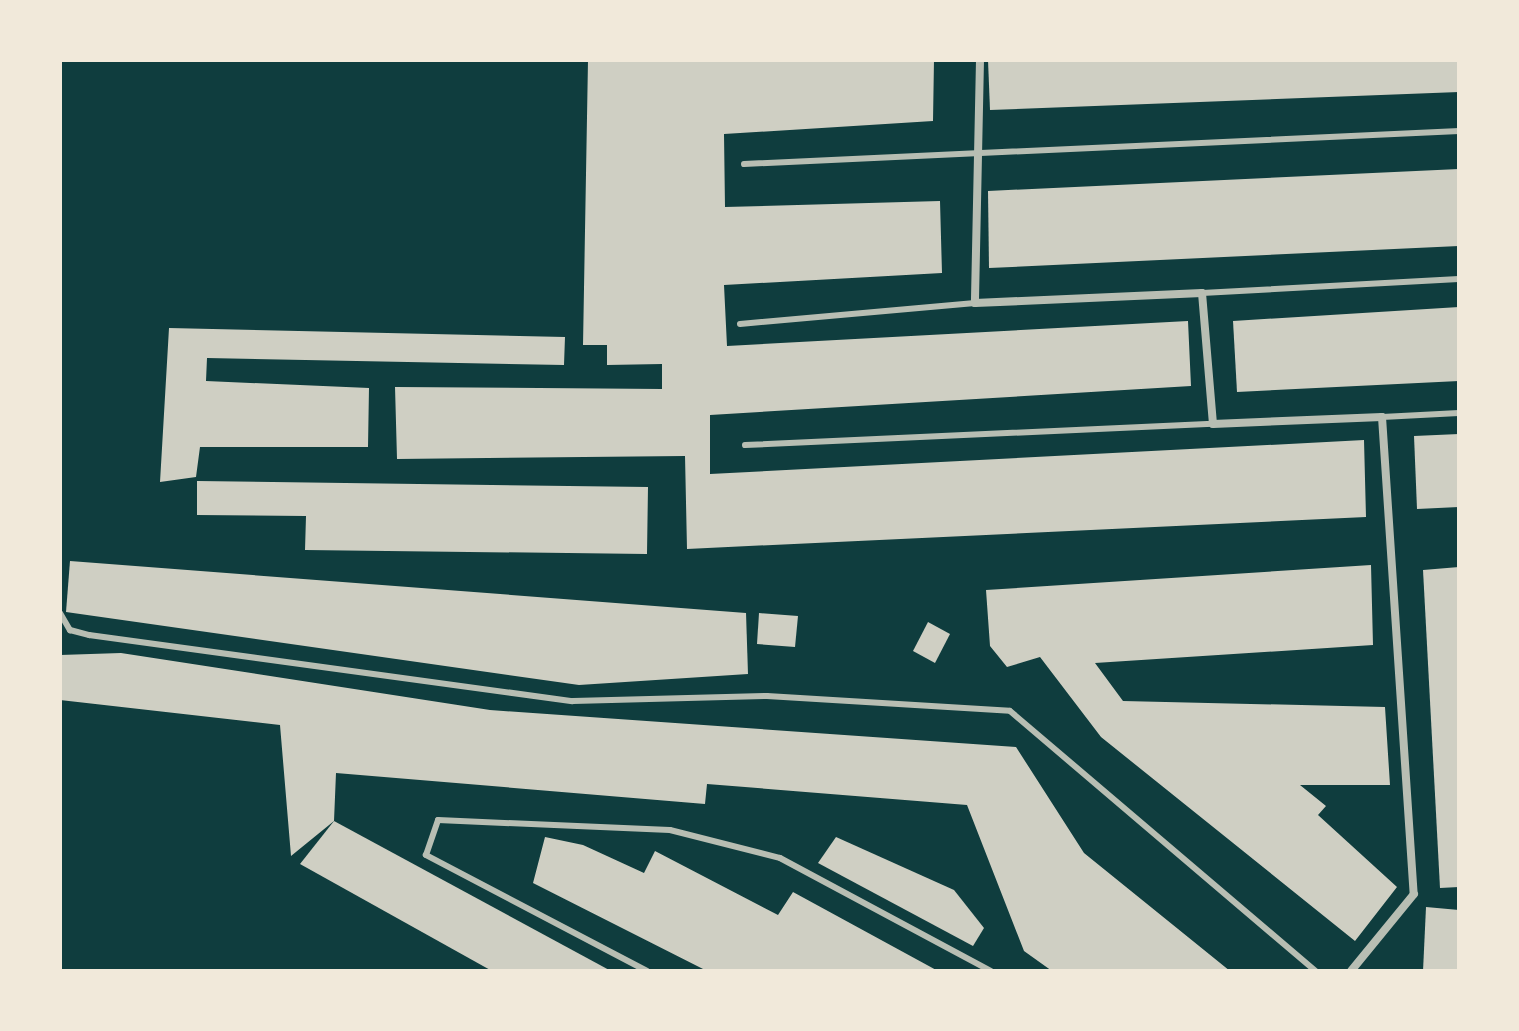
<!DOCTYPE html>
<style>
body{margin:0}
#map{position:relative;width:1519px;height:1031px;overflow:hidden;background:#0f3d3e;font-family:Overpass,sans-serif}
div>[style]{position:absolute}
.building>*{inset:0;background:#cfcfc3}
.service>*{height:6px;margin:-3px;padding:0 3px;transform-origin:3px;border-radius:3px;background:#b8beb3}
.minor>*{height:8px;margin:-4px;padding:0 4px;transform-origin:4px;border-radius:4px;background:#b8beb3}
span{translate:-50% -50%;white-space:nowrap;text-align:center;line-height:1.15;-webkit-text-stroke:6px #f1e9da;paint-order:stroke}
.frame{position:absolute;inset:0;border:62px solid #f1e9da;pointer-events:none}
</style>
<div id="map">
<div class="building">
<i style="clip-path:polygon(588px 60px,934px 60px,933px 121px,724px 134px,725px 207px,940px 201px,942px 273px,724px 285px,727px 346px,1188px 321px,1191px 386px,710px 415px,710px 474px,1364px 440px,1366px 517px,687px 549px,685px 456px,397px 459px,395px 387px,662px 389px,662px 364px,607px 365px,607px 345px,583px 345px)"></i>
<i style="clip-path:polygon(988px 60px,1459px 60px,1459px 92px,990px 110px)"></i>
<i style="clip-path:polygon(1459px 169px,1459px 246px,989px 268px,988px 191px)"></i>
<i style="clip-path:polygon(1459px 307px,1459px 381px,1237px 392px,1233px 321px)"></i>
<i style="clip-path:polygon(169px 328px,565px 337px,564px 365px,207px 358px,206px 381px,369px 388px,368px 447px,200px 447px,196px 477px,160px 482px)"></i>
<i style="clip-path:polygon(1459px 434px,1459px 507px,1417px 509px,1414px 436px)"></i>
<i style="clip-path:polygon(197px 481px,648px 487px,647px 554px,305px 550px,306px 516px,197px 515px)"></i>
<i style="clip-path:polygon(70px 561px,746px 613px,748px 674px,579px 685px,66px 612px)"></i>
<i style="clip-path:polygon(1371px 565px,1373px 645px,1095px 663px,1123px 701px,1385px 707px,1390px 785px,1300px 785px,1326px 806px,1318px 815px,1397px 887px,1355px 941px,1101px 737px,1040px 657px,1007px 667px,990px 646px,986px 590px)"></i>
<i style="clip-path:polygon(1459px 567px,1459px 887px,1440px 888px,1423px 570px)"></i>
<i style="clip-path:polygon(759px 613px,798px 616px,795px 647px,757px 644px)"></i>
<i style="clip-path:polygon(928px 622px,950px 634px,935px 663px,913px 651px)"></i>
<i style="clip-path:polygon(121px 653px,490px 710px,1016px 747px,1084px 853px,1230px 971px,1052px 971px,1024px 951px,967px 805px,707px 784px,705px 804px,336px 773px,334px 821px,291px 856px,280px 725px,60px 700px,60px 655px)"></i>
<i style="clip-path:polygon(334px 821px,611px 971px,492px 971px,300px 864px)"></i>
<i style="clip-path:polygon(545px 837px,583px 845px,644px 873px,655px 851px,778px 915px,793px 892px,938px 971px,707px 971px,533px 883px)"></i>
<i style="clip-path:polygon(836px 837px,954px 890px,984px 928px,973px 946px,818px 863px)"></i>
<i style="clip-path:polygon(1426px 907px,1459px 910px,1459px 971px,1423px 971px)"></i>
</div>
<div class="service">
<i style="left:744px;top:164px;width:716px;rotate:-2.64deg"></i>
<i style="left:1202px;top:293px;width:257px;rotate:-3.1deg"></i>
<i style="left:740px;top:324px;width:236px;rotate:-5.1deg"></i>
<i style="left:1382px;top:417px;width:77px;rotate:-3deg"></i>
<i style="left:745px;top:445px;width:468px;rotate:-2.6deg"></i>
<i style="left:60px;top:613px;width:20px;rotate:60deg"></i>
<i style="left:70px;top:630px;width:20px;rotate:15deg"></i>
<i style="left:89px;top:635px;width:488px;rotate:7.8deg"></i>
<i style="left:573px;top:701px;width:194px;rotate:-1.5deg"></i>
<i style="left:767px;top:696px;width:243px;rotate:3.5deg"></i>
<i style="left:1010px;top:711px;width:402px;rotate:40.4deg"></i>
<i style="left:647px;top:971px;width:250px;rotate:-152.3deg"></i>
<i style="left:426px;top:855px;width:37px;rotate:-71deg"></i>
<i style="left:438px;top:820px;width:232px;rotate:2.5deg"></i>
<i style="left:670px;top:830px;width:114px;rotate:14.3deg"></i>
<i style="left:780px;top:858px;width:239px;rotate:28.2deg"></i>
</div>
<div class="minor">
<i style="left:980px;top:60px;width:243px;rotate:91.2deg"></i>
<i style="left:975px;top:303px;width:227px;rotate:-2.5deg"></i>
<i style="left:1202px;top:293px;width:131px;rotate:85.2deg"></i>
<i style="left:1213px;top:424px;width:169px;rotate:-2.4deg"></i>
<i style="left:1382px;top:417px;width:478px;rotate:86.2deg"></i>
<i style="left:1414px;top:894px;width:99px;rotate:129.3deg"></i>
</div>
<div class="frame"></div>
</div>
